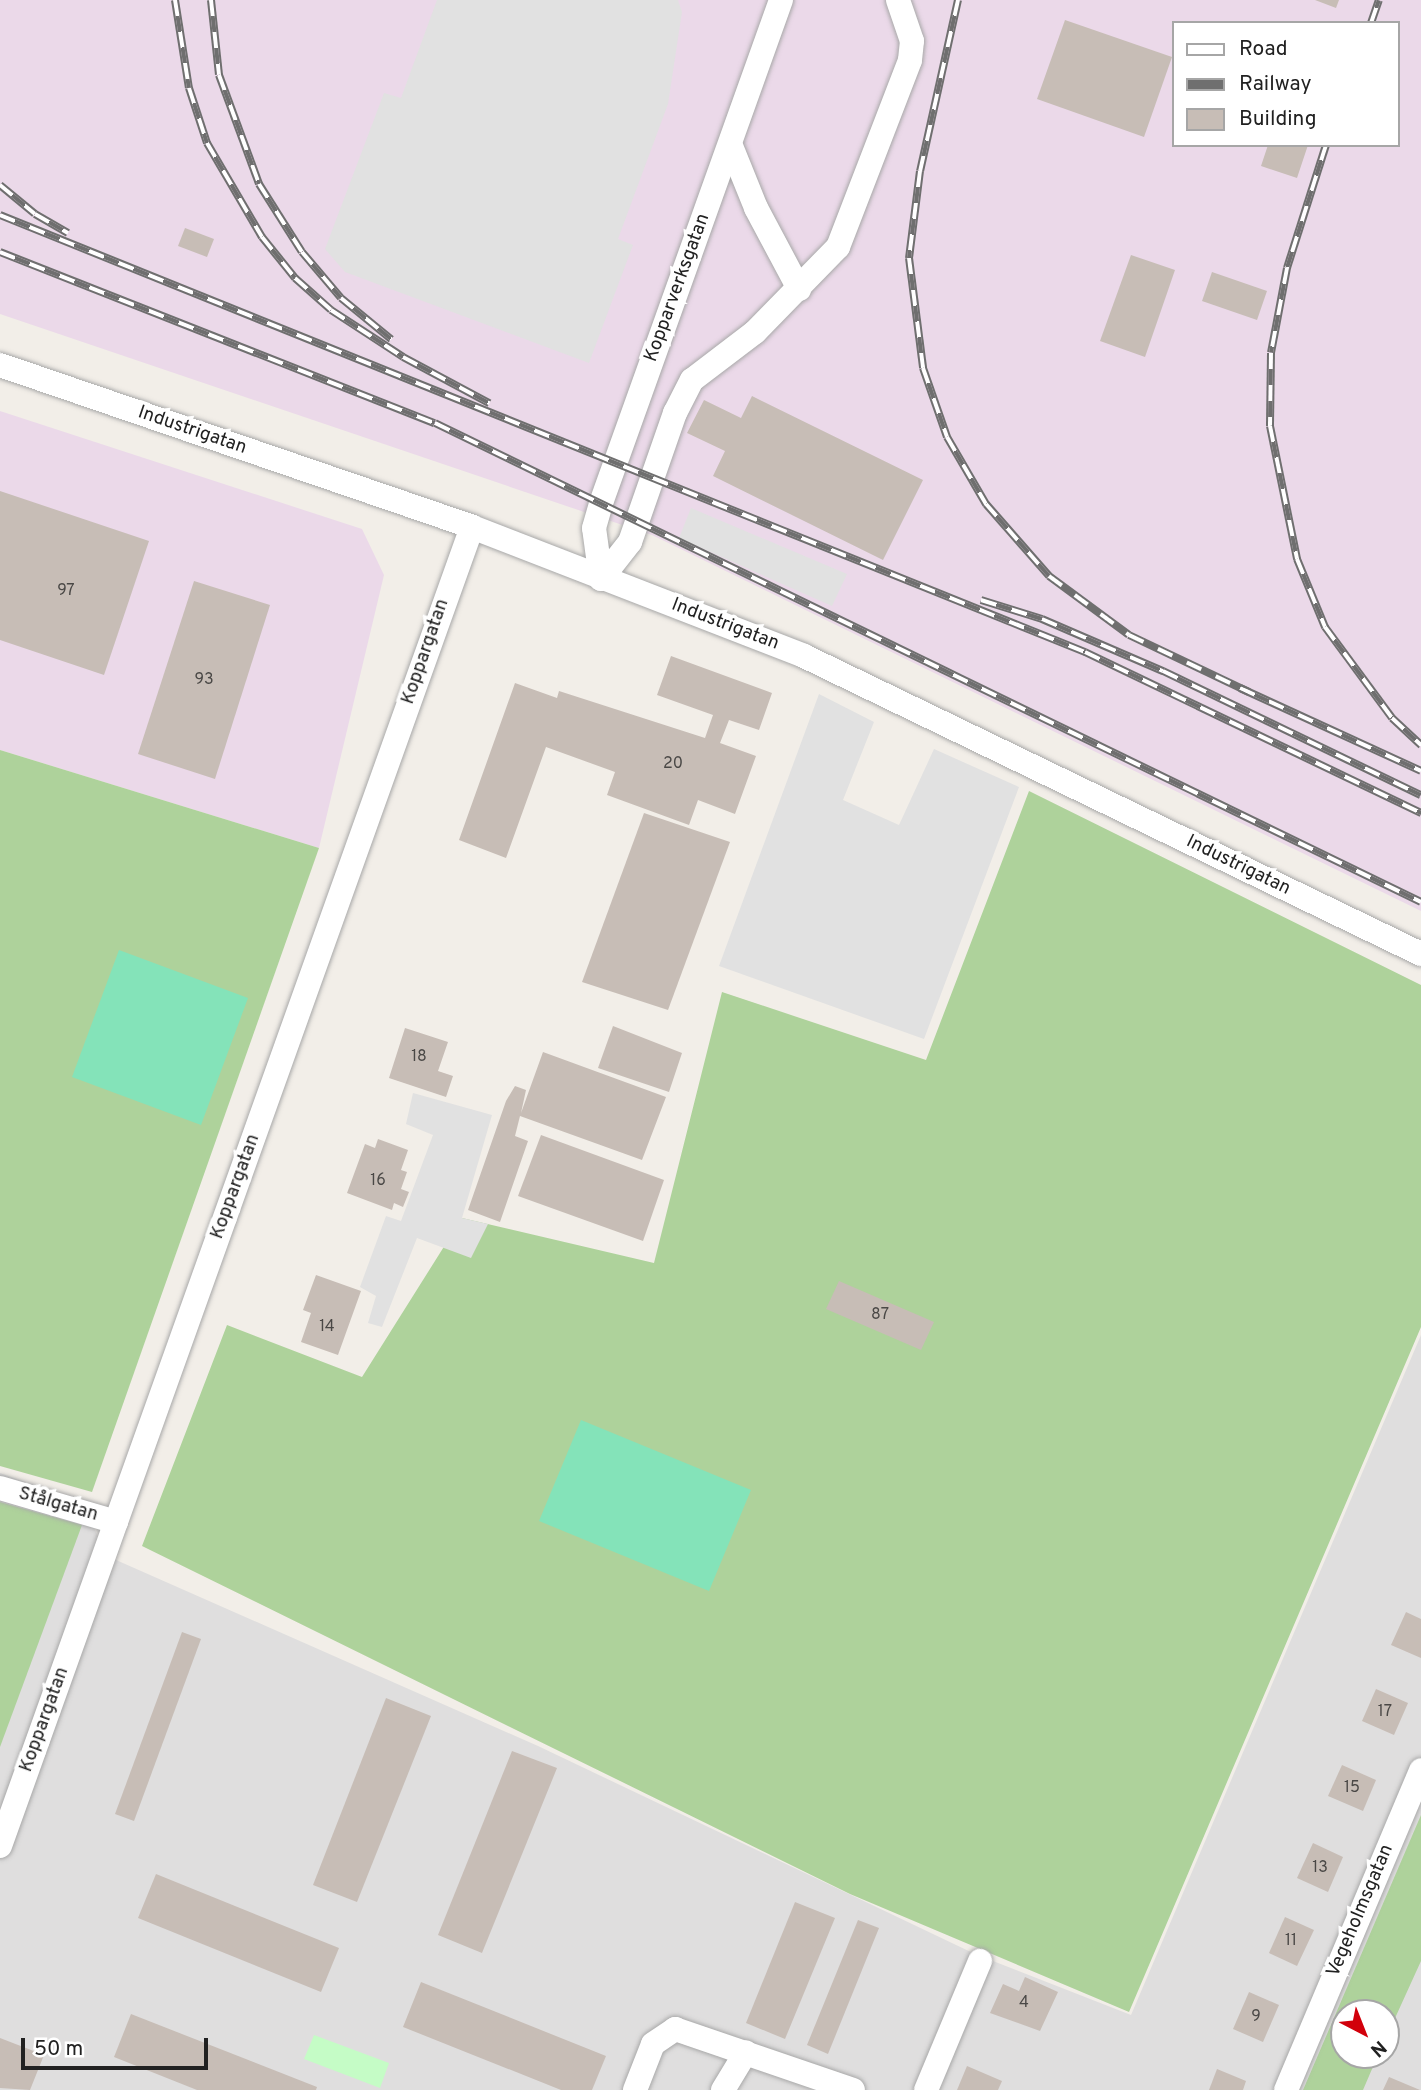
<!DOCTYPE html>
<meta charset="utf-8">
<style>
body{margin:0}
#map{position:relative;width:1421px;height:2090px;overflow:hidden;background:#f2eee8;font-family:Overpass,sans-serif}
div>[style]{position:absolute}
.residential>*{inset:0;background:#dfdede}
.industrial>*{inset:0;background:#ebd9e9}
.forest>*{inset:0;background:#aed29b}
.park>*{inset:0;background:#c5fcc6}
.pitch>*{inset:0;background:#84e3b9}
.parking>*{inset:0;background:#e1e1e1}
.building>*{inset:0;background:#c7bdb6}
.roads{filter:drop-shadow(0 0 2px #a8a8a8) drop-shadow(0 0 2px #a8a8a8)}
.minor>*{height:24px;margin:-12px;padding:0 12px;transform-origin:12px;border-radius:12px;background:#fff}
.rail>*{height:8px;margin-top:-4px;transform-origin:0;background:repeating-linear-gradient(90deg,#fff 0 16px,#6f6f6f 0 32px);box-sizing:border-box;border-block:2px solid #6f6f6f}
span{translate:-50% -50%;white-space:nowrap;text-align:center;line-height:1.15;-webkit-text-stroke:7px #fff;paint-order:stroke}
.number-label{font-size:16px;color:#4a4846}
.number-label span{-webkit-text-stroke-width:0}
.street-label{font-size:19px;color:#212121}
.legend{position:absolute;left:1172px;top:21px;width:228px;height:126px;box-sizing:border-box;background:#fff;border:2px solid #a6a6a6;margin:0;padding:9px 12px;list-style:none;font-size:21px;color:#212121}
.legend li{display:flex;align-items:center;gap:14px;height:35px}
.legend b{width:35px;border:2px solid #a6a6a6}
.north{position:absolute;left:1330px;top:1999px;width:70px;height:70px;box-sizing:border-box;background:#fff;border:2px solid #a6a6a6;border-radius:50%;rotate:138deg;font-size:19px;font-weight:700;line-height:28px;text-align:center;color:#212121}
.north::after{content:'';display:block;margin:auto;width:24px;height:32px;background:#d2000b;clip-path:polygon(50% 0,100% 100%,50% 72%,0 100%)}
.scale{position:absolute;left:21px;top:2038px;width:187px;height:32px;box-sizing:border-box;border:4px solid #212121;border-top:0;padding-left:9px;font-size:21px;line-height:24px;white-space:nowrap;color:#212121;-webkit-text-stroke:5px #fff;paint-order:stroke}
</style>
<div id="map">
<div class="residential">
<i style="clip-path:polygon(evenodd,1421px 1335px,1421px 2090px,0 2090px,0 1473px,82px 1502px,107px 1556px,538px 1746px,975px 1954px,1131px 2015px,1421px 1335px,1344px 2013px,1386px 2013px,1386px 2055px,1344px 2055px,1344px 2013px)"></i>
</div>
<div class="industrial">
<i style="clip-path:polygon(evenodd,0 0,1421px 0,1421px 911px,652px 535px,0 314px,0 0,1174px 23px,1398px 23px,1398px 145px,1174px 145px,1174px 23px)"></i>
<i style="clip-path:polygon(0 411px,362px 529px,384px 575px,319px 848px,0 750px)"></i>
</div>
<div class="forest">
<i style="clip-path:polygon(0 750px,319px 848px,92px 1492px,0 1466px)"></i>
<i style="clip-path:polygon(1029px 791px,1421px 985px,1421px 1327px,1129px 2012px,850px 1894px,142px 1546px,227px 1325px,362px 1377px,462px 1218px,654px 1263px,722px 992px,926px 1060px)"></i>
<i style="clip-path:polygon(0 1502px,82px 1525px,0 1747px)"></i>
<i style="clip-path:polygon(1421px 1815px,1421px 1961px,1386px 2038px,1386px 2013px,1344px 2013px,1344px 2055px,1378px 2055px,1363px 2090px,1303px 2090px)"></i>
</div>
<div class="park">
<i style="clip-path:polygon(314px 2035px,389px 2063px,380px 2088px,304px 2059px)"></i>
</div>
<div class="pitch">
<i style="clip-path:polygon(119px 950px,248px 998px,201px 1125px,72px 1077px)"></i>
<i style="clip-path:polygon(581px 1420px,751px 1490px,709px 1591px,539px 1521px)"></i>
</div>
<div class="parking">
<i style="clip-path:polygon(437px 0,678px 0,682px 12px,668px 104px,618px 239px,633px 245px,589px 363px,345px 272px,325px 249px,384px 93px,401px 98px)"></i>
<i style="clip-path:polygon(691px 508px,847px 574px,832px 606px,679px 538px)"></i>
<i style="clip-path:polygon(819px 694px,874px 722px,843px 800px,899px 825px,934px 749px,1019px 787px,924px 1039px,719px 966px)"></i>
<i style="clip-path:polygon(413px 1093px,492px 1115px,462px 1218px,488px 1224px,471px 1258px,417px 1238px,382px 1327px,368px 1323px,376px 1296px,360px 1287px,386px 1216px,401px 1221px,433px 1135px,406px 1124px)"></i>
</div>
<div class="building">
<i style="clip-path:polygon(1315px 0,1339px 0,1336px 8px)"></i>
<i style="clip-path:polygon(1065px 20px,1172px 57px,1144px 137px,1037px 99px)"></i>
<i style="clip-path:polygon(1268px 145px,1308px 145px,1297px 178px,1261px 166px)"></i>
<i style="clip-path:polygon(185px 228px,214px 239px,207px 257px,178px 246px)"></i>
<i style="clip-path:polygon(1131px 255px,1175px 270px,1145px 357px,1100px 341px)"></i>
<i style="clip-path:polygon(1212px 272px,1267px 291px,1257px 320px,1202px 301px)"></i>
<i style="clip-path:polygon(752px 396px,923px 480px,883px 560px,713px 476px,725px 451px,687px 433px,704px 400px,741px 418px)"></i>
<i style="clip-path:polygon(0 491px,149px 541px,104px 675px,0 640px)"></i>
<i style="clip-path:polygon(194px 581px,270px 605px,215px 779px,138px 754px)"></i>
<i style="clip-path:polygon(671px 656px,772px 693px,759px 730px,729px 720px,720px 743px,756px 756px,735px 814px,698px 800px,689px 825px,607px 795px,615px 772px,546px 747px,506px 858px,459px 840px,515px 683px,557px 698px,559px 691px,705px 738px,713px 715px,657px 695px)"></i>
<i style="clip-path:polygon(644px 813px,730px 842px,668px 1010px,582px 982px)"></i>
<i style="clip-path:polygon(613px 1026px,682px 1053px,669px 1092px,598px 1068px)"></i>
<i style="clip-path:polygon(405px 1028px,448px 1042px,438px 1071px,453px 1076px,446px 1097px,389px 1078px)"></i>
<i style="clip-path:polygon(543px 1052px,666px 1097px,642px 1160px,520px 1116px,515px 1136px,528px 1141px,500px 1222px,468px 1210px,506px 1101px,515px 1086px,526px 1090px,521px 1113px)"></i>
<i style="clip-path:polygon(541px 1135px,664px 1180px,643px 1241px,518px 1196px)"></i>
<i style="clip-path:polygon(378px 1139px,408px 1150px,401px 1170px,407px 1172px,401px 1189px,409px 1192px,403px 1207px,394px 1203px,392px 1210px,347px 1193px,365px 1144px,375px 1148px)"></i>
<i style="clip-path:polygon(316px 1275px,361px 1291px,338px 1355px,301px 1342px,311px 1313px,303px 1310px)"></i>
<i style="clip-path:polygon(839px 1281px,934px 1322px,921px 1350px,826px 1309px)"></i>
<i style="clip-path:polygon(1406px 1612px,1421px 1619px,1421px 1658px,1391px 1645px)"></i>
<i style="clip-path:polygon(182px 1632px,201px 1639px,134px 1821px,115px 1814px)"></i>
<i style="clip-path:polygon(1376px 1689px,1408px 1703px,1394px 1735px,1362px 1721px)"></i>
<i style="clip-path:polygon(386px 1698px,431px 1716px,357px 1902px,313px 1885px)"></i>
<i style="clip-path:polygon(512px 1751px,557px 1768px,482px 1953px,438px 1935px)"></i>
<i style="clip-path:polygon(1342px 1765px,1376px 1780px,1363px 1811px,1328px 1796px)"></i>
<i style="clip-path:polygon(1313px 1843px,1343px 1857px,1328px 1892px,1297px 1878px)"></i>
<i style="clip-path:polygon(156px 1874px,339px 1948px,321px 1992px,138px 1918px)"></i>
<i style="clip-path:polygon(795px 1902px,835px 1918px,785px 2039px,746px 2023px)"></i>
<i style="clip-path:polygon(1285px 1917px,1314px 1930px,1297px 1966px,1269px 1953px)"></i>
<i style="clip-path:polygon(858px 1920px,879px 1928px,828px 2054px,807px 2045px)"></i>
<i style="clip-path:polygon(1025px 1977px,1058px 1992px,1040px 2031px,990px 2013px,1003px 1984px,1019px 1991px)"></i>
<i style="clip-path:polygon(421px 1982px,606px 2056px,592px 2090px,561px 2090px,403px 2027px)"></i>
<i style="clip-path:polygon(1249px 1992px,1279px 2005px,1263px 2042px,1233px 2029px)"></i>
<i style="clip-path:polygon(131px 2014px,317px 2087px,316px 2090px,197px 2090px,114px 2057px)"></i>
<i style="clip-path:polygon(0 2038px,44px 2055px,30px 2090px,0 2088px)"></i>
<i style="clip-path:polygon(967px 2066px,1002px 2081px,998px 2090px,957px 2090px)"></i>
<i style="clip-path:polygon(1217px 2069px,1246px 2081px,1243px 2090px,1209px 2090px)"></i>
<i style="clip-path:polygon(1389px 2077px,1420px 2090px,1383px 2090px)"></i>
</div>
<div class="roads">
<div class="minor">
<i style="left:731px;top:146px;width:67px;rotate:68deg"></i>
<i style="left:756px;top:208px;width:92px;rotate:62deg"></i>
<i style="left:0;top:365px;width:499px;rotate:18.9deg"></i>
<i style="left:472px;top:527px;width:356px;rotate:21.2deg"></i>
<i style="left:804px;top:656px;width:685px;rotate:25.78deg"></i>
<i style="left:601px;top:579px;width:47px;rotate:-51.9deg"></i>
<i style="left:630px;top:542px;width:137px;rotate:-70.8deg"></i>
<i style="left:675px;top:413px;width:37px;rotate:-63deg"></i>
<i style="left:692px;top:380px;width:79px;rotate:-37.3deg"></i>
<i style="left:755px;top:332px;width:119px;rotate:-45.7deg"></i>
<i style="left:838px;top:247px;width:200px;rotate:-68.9deg"></i>
<i style="left:910px;top:60px;width:19px;rotate:-84deg"></i>
<i style="left:912px;top:41px;width:43px;rotate:-108.9deg"></i>
<i style="left:601px;top:579px;width:51px;rotate:-97.8deg"></i>
<i style="left:594px;top:528px;width:26px;rotate:-74deg"></i>
<i style="left:601px;top:503px;width:534px;rotate:-70.31deg"></i>
<i style="left:0;top:1488px;width:121px;rotate:16.3deg"></i>
<i style="left:0;top:1846px;width:1401px;rotate:-70.31deg"></i>
<i style="left:635px;top:2090px;width:49px;rotate:-68.6deg"></i>
<i style="left:653px;top:2044px;width:27px;rotate:-34deg"></i>
<i style="left:675px;top:2029px;width:188px;rotate:18.9deg"></i>
<i style="left:723px;top:2090px;width:44px;rotate:-58.8deg"></i>
<i style="left:926px;top:2090px;width:140px;rotate:-67.3deg"></i>
<i style="left:1286px;top:2090px;width:347px;rotate:-67.1deg"></i>
</div>
</div>
<div class="rail">
<i style="left:175px;top:0;width:89px;rotate:81deg"></i>
<i style="left:189px;top:88px;width:58px;rotate:71.9deg"></i>
<i style="left:207px;top:143px;width:109px;rotate:59.7deg"></i>
<i style="left:262px;top:237px;width:53px;rotate:51.2deg"></i>
<i style="left:295px;top:278px;width:48px;rotate:41.6deg"></i>
<i style="left:331px;top:310px;width:86px;rotate:33.1deg"></i>
<i style="left:403px;top:357px;width:98px;rotate:28.1deg"></i>
<i style="left:211px;top:0;width:75px;rotate:83.9deg"></i>
<i style="left:219px;top:75px;width:116px;rotate:69.8deg"></i>
<i style="left:259px;top:184px;width:80px;rotate:57.7deg"></i>
<i style="left:302px;top:252px;width:60px;rotate:49.7deg"></i>
<i style="left:341px;top:298px;width:65px;rotate:39.4deg"></i>
<i style="left:958px;top:0;width:175px;rotate:102.5deg"></i>
<i style="left:920px;top:171px;width:88px;rotate:97.2deg"></i>
<i style="left:909px;top:258px;width:111px;rotate:82.7deg"></i>
<i style="left:923px;top:368px;width:73px;rotate:70.8deg"></i>
<i style="left:947px;top:437px;width:78px;rotate:59.8deg"></i>
<i style="left:986px;top:504px;width:96px;rotate:48.8deg"></i>
<i style="left:1049px;top:576px;width:99px;rotate:36.4deg"></i>
<i style="left:1129px;top:635px;width:133px;rotate:25.4deg"></i>
<i style="left:1371px;top:23px;width:24px;rotate:-71deg"></i>
<i style="left:1326px;top:145px;width:129px;rotate:107.6deg"></i>
<i style="left:1287px;top:268px;width:86px;rotate:100.7deg"></i>
<i style="left:1271px;top:353px;width:73px;rotate:90.8deg"></i>
<i style="left:1270px;top:426px;width:136px;rotate:78.5deg"></i>
<i style="left:1297px;top:559px;width:74px;rotate:67.6deg"></i>
<i style="left:1325px;top:627px;width:113px;rotate:53.6deg"></i>
<i style="left:1392px;top:718px;width:40px;rotate:43deg"></i>
<i style="left:0;top:185px;width:45px;rotate:39.6deg"></i>
<i style="left:35px;top:214px;width:38px;rotate:30deg"></i>
<i style="left:0;top:215px;width:1170px;rotate:21.94deg"></i>
<i style="left:1085px;top:652px;width:373px;rotate:25.6deg"></i>
<i style="left:0;top:252px;width:467px;rotate:21.5deg"></i>
<i style="left:435px;top:423px;width:1096px;rotate:25.91deg"></i>
<i style="left:981px;top:600px;width:64px;rotate:17.3deg"></i>
<i style="left:1042px;top:619px;width:132px;rotate:23.3deg"></i>
<i style="left:1163px;top:671px;width:286px;rotate:25.7deg"></i>
<i style="left:1240px;top:688px;width:199px;rotate:24.6deg"></i>
</div>
<div class="number-label">
<span style="left:66px;top:591px">97</span>
<span style="left:204px;top:680px">93</span>
<span style="left:673px;top:764px">20</span>
<span style="left:419px;top:1057px">18</span>
<span style="left:378px;top:1181px">16</span>
<span style="left:880px;top:1315px">87</span>
<span style="left:327px;top:1327px">14</span>
<span style="left:1385px;top:1712px">17</span>
<span style="left:1352px;top:1788px">15</span>
<span style="left:1320px;top:1868px">13</span>
<span style="left:1291px;top:1941px">11</span>
<span style="left:1024px;top:2003px">4</span>
<span style="left:1256px;top:2017px">9</span>
</div>
<div class="street-label">
<span style="left:678px;top:288px;rotate:-70deg">Kopparverksgatan</span>
<span style="left:192px;top:431px;rotate:19deg">Industrigatan</span>
<span style="left:725px;top:625px;rotate:21deg">Industrigatan</span>
<span style="left:426px;top:652px;rotate:-71deg">Koppargatan</span>
<span style="left:1238px;top:866px;rotate:26deg">Industrigatan</span>
<span style="left:236px;top:1187px;rotate:-70deg">Koppargatan</span>
<span style="left:58px;top:1505px;rotate:16deg">Stålgatan</span>
<span style="left:45px;top:1720px;rotate:-70deg">Koppargatan</span>
<span style="left:1361px;top:1911px;rotate:-67deg">Vegeholmsgatan</span>
</div>
<ul class="legend">
<li><b style="height:9px;background:#fff"></b>Road</li>
<li><b style="height:9px;background:#6f6f6f"></b>Railway</li>
<li><b style="height:19px;background:#c7bdb6"></b>Building</li>
</ul>
<div class="north">N</div>
<div class="scale">50 m</div>
</div>
